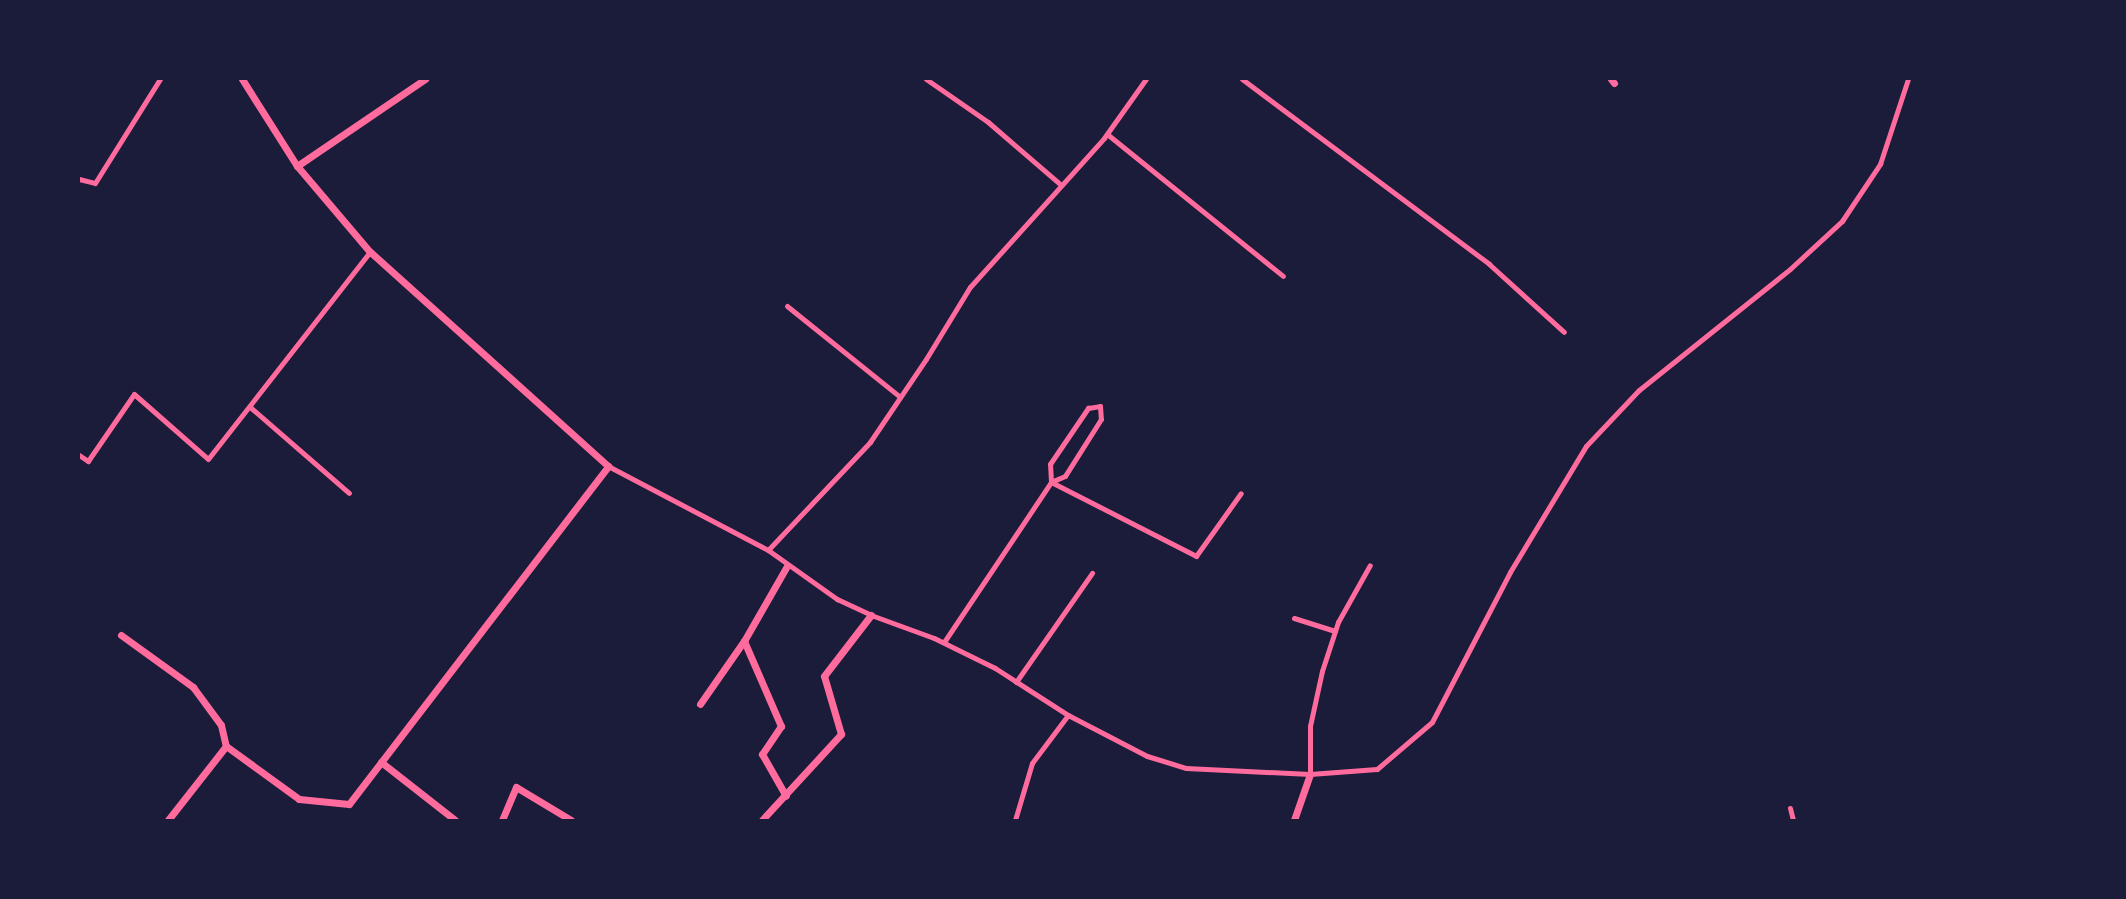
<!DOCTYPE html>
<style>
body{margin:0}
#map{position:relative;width:2126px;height:899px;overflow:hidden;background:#1b1b3a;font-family:"Asap Condensed",sans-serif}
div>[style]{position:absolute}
.service>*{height:5px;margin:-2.5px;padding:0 2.5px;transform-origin:2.5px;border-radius:2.5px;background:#ff6b9d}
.minor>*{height:7px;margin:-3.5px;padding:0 3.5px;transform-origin:3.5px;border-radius:3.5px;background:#ff6b9d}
span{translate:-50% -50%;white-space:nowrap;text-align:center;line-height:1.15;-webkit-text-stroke:6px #1b1b3a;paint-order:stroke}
.frame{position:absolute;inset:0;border:80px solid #1b1b3a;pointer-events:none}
</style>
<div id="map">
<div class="service">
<i style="left:926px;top:79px;width:75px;rotate:34.7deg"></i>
<i style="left:988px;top:122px;width:96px;rotate:40.8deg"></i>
<i style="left:1242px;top:79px;width:309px;rotate:36.8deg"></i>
<i style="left:1489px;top:264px;width:101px;rotate:42.2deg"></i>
<i style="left:1107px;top:134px;width:226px;rotate:38.9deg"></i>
<i style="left:79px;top:179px;width:16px;rotate:14deg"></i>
<i style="left:95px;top:183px;width:123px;rotate:-58deg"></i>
<i style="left:787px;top:306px;width:145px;rotate:38.8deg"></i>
<i style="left:250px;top:407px;width:131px;rotate:41deg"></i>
<i style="left:79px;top:455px;width:11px;rotate:34deg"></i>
<i style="left:88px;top:461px;width:81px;rotate:-55.5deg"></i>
<i style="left:134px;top:394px;width:98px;rotate:41.3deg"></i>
<i style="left:208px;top:459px;width:263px;rotate:-52deg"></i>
<i style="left:608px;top:466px;width:181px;rotate:27.7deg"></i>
<i style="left:768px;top:550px;width:85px;rotate:35.4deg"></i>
<i style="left:837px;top:599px;width:38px;rotate:25deg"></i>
<i style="left:871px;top:615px;width:67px;rotate:20.1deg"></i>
<i style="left:934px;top:638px;width:68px;rotate:26.2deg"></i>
<i style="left:995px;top:668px;width:87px;rotate:32.8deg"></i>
<i style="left:1068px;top:715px;width:89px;rotate:27.4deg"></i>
<i style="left:1147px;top:756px;width:41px;rotate:17.1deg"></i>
<i style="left:1186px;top:768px;width:124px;rotate:2.8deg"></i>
<i style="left:1310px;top:774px;width:67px;rotate:-4.3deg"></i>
<i style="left:1377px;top:769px;width:72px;rotate:-40.5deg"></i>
<i style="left:1432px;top:722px;width:169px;rotate:-62.5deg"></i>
<i style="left:1510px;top:572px;width:147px;rotate:-58.9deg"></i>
<i style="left:1586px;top:446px;width:77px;rotate:-46.6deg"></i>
<i style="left:1639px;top:390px;width:193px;rotate:-38.7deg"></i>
<i style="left:1790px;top:269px;width:71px;rotate:-42.7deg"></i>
<i style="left:1842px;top:221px;width:69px;rotate:-56.3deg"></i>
<i style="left:1880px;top:164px;width:89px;rotate:-71.8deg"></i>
<i style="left:1051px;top:482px;width:163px;rotate:27deg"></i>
<i style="left:1196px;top:556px;width:77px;rotate:-54.5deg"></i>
<i style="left:768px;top:550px;width:149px;rotate:-46.6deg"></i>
<i style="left:870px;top:442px;width:100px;rotate:-56deg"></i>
<i style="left:926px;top:359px;width:84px;rotate:-58.6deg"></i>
<i style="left:970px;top:287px;width:200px;rotate:-48deg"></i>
<i style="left:1104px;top:138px;width:72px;rotate:-54.6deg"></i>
<i style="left:1294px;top:618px;width:43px;rotate:17.6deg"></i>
<i style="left:944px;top:642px;width:192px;rotate:-56.2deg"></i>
<i style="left:1051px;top:482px;width:18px;rotate:-93deg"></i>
<i style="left:1050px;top:464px;width:68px;rotate:-55.8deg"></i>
<i style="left:1088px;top:408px;width:12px;rotate:-9deg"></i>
<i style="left:1100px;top:406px;width:13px;rotate:86deg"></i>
<i style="left:1101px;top:419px;width:67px;rotate:122.3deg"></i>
<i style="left:1065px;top:476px;width:15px;rotate:157deg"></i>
<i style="left:1016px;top:682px;width:133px;rotate:-55.1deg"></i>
<i style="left:1310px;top:774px;width:48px;rotate:-90deg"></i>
<i style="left:1310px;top:726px;width:56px;rotate:-77.7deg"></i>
<i style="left:1322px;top:671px;width:52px;rotate:-71.9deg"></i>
<i style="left:1338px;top:622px;width:65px;rotate:-60.7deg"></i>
<i style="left:1790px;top:808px;width:12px;rotate:76deg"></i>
<i style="left:1015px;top:820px;width:59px;rotate:-73.4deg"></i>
<i style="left:1032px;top:763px;width:60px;rotate:-53.1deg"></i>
</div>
<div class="minor">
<i style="left:1611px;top:79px;width:5px;rotate:53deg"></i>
<i style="left:297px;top:166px;width:155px;rotate:-34.2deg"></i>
<i style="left:121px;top:635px;width:89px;rotate:35.8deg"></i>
<i style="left:193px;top:687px;width:47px;rotate:53.6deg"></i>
<i style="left:221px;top:725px;width:22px;rotate:77deg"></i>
<i style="left:744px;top:641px;width:93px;rotate:66.5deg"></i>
<i style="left:781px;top:726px;width:34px;rotate:124deg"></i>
<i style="left:762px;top:754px;width:48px;rotate:60.3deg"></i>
<i style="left:700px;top:704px;width:77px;rotate:-55.1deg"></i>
<i style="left:744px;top:641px;width:86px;rotate:-60.2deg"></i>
<i style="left:226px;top:746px;width:90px;rotate:36deg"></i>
<i style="left:299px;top:799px;width:50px;rotate:5.7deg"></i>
<i style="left:349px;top:804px;width:426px;rotate:-52.5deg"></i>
<i style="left:608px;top:466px;width:320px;rotate:-138deg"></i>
<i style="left:370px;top:252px;width:113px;rotate:-130.3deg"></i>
<i style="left:297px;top:166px;width:103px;rotate:-122.3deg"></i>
<i style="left:381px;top:762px;width:94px;rotate:38.1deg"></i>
<i style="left:168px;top:820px;width:94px;rotate:-51.9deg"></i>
<i style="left:502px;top:820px;width:36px;rotate:-67deg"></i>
<i style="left:516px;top:787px;width:64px;rotate:31deg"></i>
<i style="left:762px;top:820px;width:117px;rotate:-47.4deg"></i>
<i style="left:841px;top:734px;width:60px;rotate:-106.3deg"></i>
<i style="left:824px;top:676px;width:77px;rotate:-52.4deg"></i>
<i style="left:1294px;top:820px;width:49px;rotate:-70.8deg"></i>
</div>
<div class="frame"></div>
</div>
